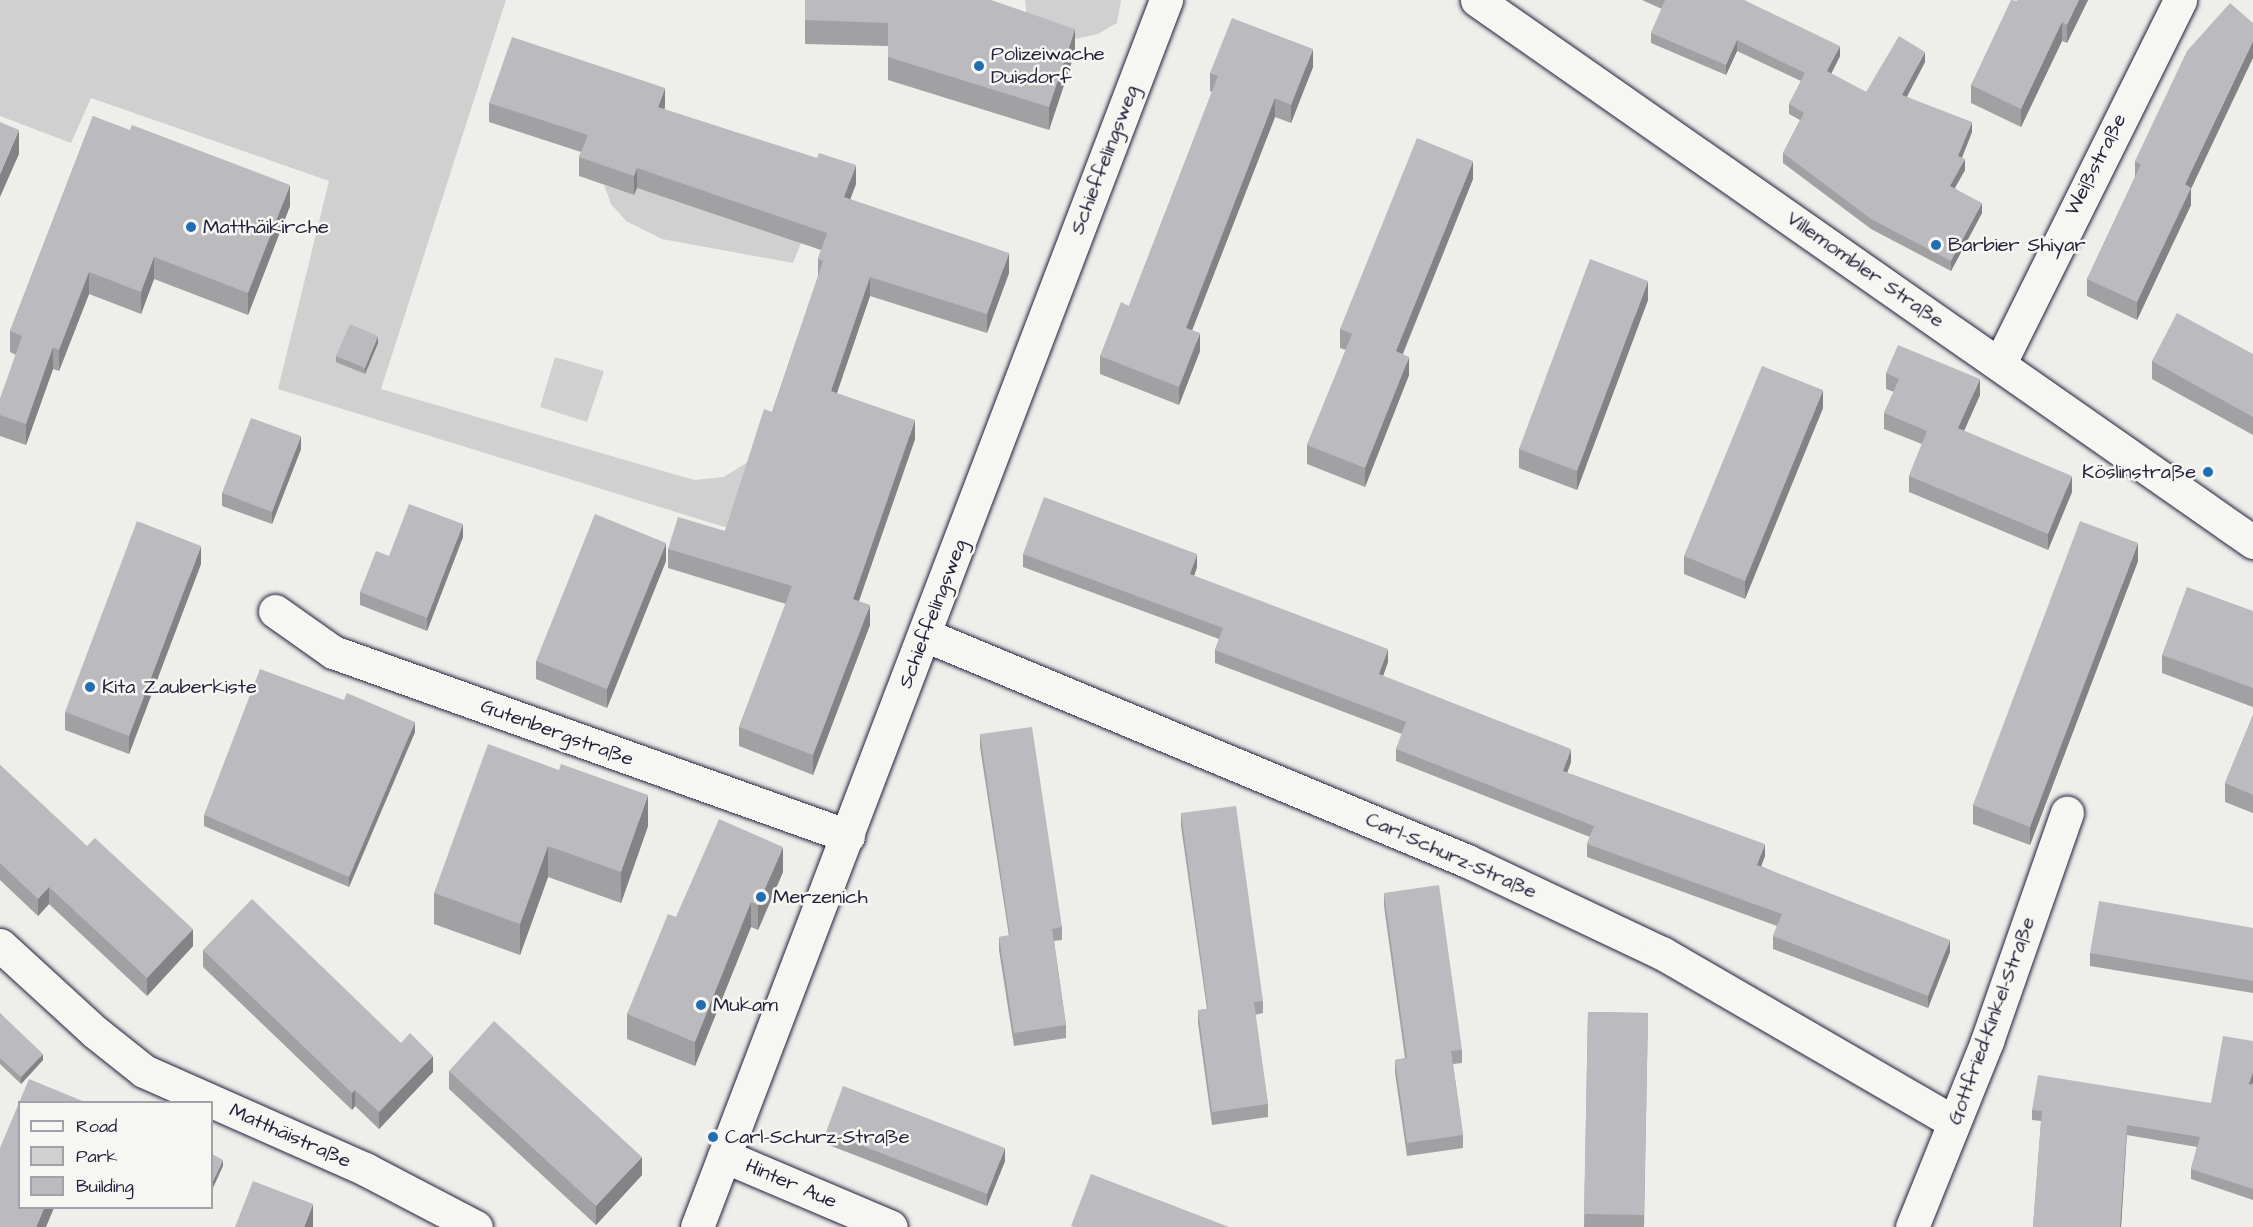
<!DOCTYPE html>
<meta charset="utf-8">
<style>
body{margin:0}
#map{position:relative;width:2253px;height:1227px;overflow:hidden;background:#eeeeeb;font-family:"Architects Daughter",sans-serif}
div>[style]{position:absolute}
.green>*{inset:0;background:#d0d0d1}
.roads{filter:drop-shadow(0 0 2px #22223b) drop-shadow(0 0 2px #22223b)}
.minor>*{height:33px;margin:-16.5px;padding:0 16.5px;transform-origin:16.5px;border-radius:16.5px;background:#f6f6f2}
.wall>*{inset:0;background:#a1a1a4}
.shaded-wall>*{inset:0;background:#838386}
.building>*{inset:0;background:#bbbbbf}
.dots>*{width:16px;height:16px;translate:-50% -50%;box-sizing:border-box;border:3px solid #f6f6f2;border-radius:50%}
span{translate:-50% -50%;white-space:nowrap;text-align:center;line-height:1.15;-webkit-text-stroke:5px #f6f6f2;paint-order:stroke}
.poi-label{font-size:20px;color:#22223b}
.left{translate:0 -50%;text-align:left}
.right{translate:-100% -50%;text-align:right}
.street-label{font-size:20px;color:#22223b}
.legend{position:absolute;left:18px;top:1101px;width:195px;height:108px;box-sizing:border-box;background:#f6f6f2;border:2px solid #a1a1a9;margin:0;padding:8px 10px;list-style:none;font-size:18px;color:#22223b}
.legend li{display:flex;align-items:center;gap:12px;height:30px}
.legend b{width:30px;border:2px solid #a1a1a9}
</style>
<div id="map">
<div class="green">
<i style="clip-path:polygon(0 0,506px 0,381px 389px,694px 480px,724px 477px,754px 458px,731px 529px,278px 389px,329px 181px,91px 98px,71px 143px,0 116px)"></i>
<i style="clip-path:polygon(1025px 0,1121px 0,1117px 23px,1098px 34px,1075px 39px,1033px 24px,1027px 19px)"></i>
<i style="clip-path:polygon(604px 185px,634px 195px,637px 188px,801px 243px,793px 263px,662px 239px,626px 221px,611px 204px)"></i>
<i style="clip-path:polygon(555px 357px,604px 371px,587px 422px,540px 407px)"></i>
</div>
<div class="roads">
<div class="minor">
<i style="left:1477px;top:0;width:947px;rotate:34.93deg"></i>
<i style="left:2000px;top:363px;width:405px;rotate:-63.6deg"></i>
<i style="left:275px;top:611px;width:71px;rotate:35.3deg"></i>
<i style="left:333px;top:652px;width:547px;rotate:19.66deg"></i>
<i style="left:925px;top:635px;width:587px;rotate:22.63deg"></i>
<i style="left:1467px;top:861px;width:216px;rotate:25.3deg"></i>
<i style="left:1662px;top:953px;width:337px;rotate:30.1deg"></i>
<i style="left:0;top:945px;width:129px;rotate:42.5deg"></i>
<i style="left:95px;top:1032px;width:63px;rotate:38.5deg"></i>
<i style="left:144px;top:1071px;width:242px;rotate:23.9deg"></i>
<i style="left:365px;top:1169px;width:125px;rotate:27.6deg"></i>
<i style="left:724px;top:1156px;width:181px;rotate:23deg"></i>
<i style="left:697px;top:1227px;width:1314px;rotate:-69.08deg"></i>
<i style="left:1912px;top:1227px;width:201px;rotate:-68deg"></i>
<i style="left:1987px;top:1041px;width:242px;rotate:-70.7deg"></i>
</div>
</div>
<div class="wall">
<i style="clip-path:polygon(805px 0,1075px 52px,1049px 130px,888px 80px,888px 46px,805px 44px)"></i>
<i style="clip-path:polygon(1642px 0,1744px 0,1840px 56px,1831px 74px,1866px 92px,1925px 62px,1907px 97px,1972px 132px,1962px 158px,1965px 170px,1955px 188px,1982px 213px,1951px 271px,1871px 229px,1783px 163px,1783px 153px,1800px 120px,1789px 114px,1789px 104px,1801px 81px,1737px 51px,1726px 75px,1651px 43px,1651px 33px,1662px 9px)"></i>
<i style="clip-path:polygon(2088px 0,2067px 43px,2062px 41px,2021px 127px,1971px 103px,1971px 85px,2017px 1px)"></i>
<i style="clip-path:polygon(1313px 67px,1291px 123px,1275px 117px,1192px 330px,1200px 351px,1179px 405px,1100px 374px,1100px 356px,1129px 306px,1212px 92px,1210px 91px,1210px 73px)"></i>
<i style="clip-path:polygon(489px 103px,665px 107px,664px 109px,856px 184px,850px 199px,1009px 273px,987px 333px,870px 296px,837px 393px,915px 439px,859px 601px,870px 625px,813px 775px,739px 746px,739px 727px,786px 604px,668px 568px,668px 549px,725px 531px,772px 412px,818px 277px,818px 259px,821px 250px,637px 188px,634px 195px,579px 176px,579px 157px,581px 152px,489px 122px)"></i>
<i style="clip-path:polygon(93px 116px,290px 206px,248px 315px,154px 279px,141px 314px,89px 294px,59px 371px,53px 369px,26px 445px,0 436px,0 399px,16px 355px,10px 352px,10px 331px)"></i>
<i style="clip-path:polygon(2135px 161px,2191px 189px,2191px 205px,2137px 320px,2087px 296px,2087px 279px,2135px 177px)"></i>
<i style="clip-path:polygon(1473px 179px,1403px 354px,1409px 375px,1365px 487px,1307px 464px,1307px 445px,1346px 350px,1340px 348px,1340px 329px)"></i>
<i style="clip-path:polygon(1648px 300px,1577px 490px,1519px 468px,1519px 449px)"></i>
<i style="clip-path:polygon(378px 343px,365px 374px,336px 362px,336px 356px)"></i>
<i style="clip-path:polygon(2253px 354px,2253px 435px,2152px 379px,2152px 361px)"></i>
<i style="clip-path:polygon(1886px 373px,1980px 395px,1964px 431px,2072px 492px,2048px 550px,1909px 492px,1909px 476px,1922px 444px,1884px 429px,1884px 413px,1894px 392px,1886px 389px)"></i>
<i style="clip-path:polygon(1823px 408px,1745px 599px,1684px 574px,1684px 556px)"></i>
<i style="clip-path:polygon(301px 449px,272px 524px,222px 506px,222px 493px)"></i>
<i style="clip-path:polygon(463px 537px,427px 631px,360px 605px,360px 592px)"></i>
<i style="clip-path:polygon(1023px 554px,1197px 567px,1194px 576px,1388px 662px,1383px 676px,1571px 762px,1567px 773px,1765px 856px,1761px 866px,1950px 952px,1928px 1008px,1773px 949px,1773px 936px,1777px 926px,1587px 857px,1587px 844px,1590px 837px,1396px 761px,1396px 749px,1402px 734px,1215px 663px,1215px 650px,1219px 639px,1023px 567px)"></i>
<i style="clip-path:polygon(666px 561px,607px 708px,536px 679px,536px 661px)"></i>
<i style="clip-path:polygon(2138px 561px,2030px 845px,1973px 824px,1973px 805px)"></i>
<i style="clip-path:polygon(201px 564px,129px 754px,65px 730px,65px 712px)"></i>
<i style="clip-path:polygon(2253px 611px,2253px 707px,2162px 673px,2162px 655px)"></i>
<i style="clip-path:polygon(2253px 715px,2253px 813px,2225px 802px,2225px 783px)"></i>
<i style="clip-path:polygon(415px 732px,349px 887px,204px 826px,204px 815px)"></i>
<i style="clip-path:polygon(980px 734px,1062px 927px,1062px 940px,1054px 941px,1066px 1025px,1066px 1038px,1014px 1046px,999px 950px,999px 937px,1009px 936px,980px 747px)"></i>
<i style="clip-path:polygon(0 765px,193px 946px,147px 996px,49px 904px,38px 916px,0 880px)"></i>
<i style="clip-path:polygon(559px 770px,648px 826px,621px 903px,548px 877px,520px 955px,434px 924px,434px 893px)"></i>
<i style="clip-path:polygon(1181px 813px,1263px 1001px,1263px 1013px,1255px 1015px,1268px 1104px,1268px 1117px,1212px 1125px,1198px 1023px,1198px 1010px,1207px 1009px,1181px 826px)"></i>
<i style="clip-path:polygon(783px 872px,758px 930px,751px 927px,695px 1066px,627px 1039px,627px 1014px,676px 917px)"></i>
<i style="clip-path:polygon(1384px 893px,1462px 1050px,1462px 1063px,1453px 1064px,1463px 1135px,1463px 1148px,1407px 1156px,1395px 1073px,1395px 1060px,1405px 1058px,1384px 906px)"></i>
<i style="clip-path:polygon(2253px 928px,2253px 993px,2090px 966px,2090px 953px)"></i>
<i style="clip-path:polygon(203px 950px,401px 1043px,433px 1072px,379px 1129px,355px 1106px,352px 1110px,203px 967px)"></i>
<i style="clip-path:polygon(1588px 1012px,1648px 1013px,1644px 1227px,1584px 1227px)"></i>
<i style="clip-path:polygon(0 1013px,43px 1060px,21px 1084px,0 1064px)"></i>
<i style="clip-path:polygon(2253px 1041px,2253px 1082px,2252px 1085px,2253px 1085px,2253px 1200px,2191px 1179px,2191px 1169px,2197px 1147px,2127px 1135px,2121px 1227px,2033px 1227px,2041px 1121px,2032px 1120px,2032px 1110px,2211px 1103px)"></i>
<i style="clip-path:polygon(449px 1071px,642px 1175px,596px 1225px,449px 1089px)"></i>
<i style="clip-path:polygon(826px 1132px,1005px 1161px,987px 1206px,826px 1144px)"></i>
</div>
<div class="shaded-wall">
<i style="clip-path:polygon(2079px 0,2088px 0,2067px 43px,2067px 25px)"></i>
<i style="clip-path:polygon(2062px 22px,2062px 41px,2021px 127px,2021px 109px)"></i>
<i style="clip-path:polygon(1075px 29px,1075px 52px,1049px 130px,1049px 107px)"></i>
<i style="clip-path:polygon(1737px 40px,1737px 51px,1726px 75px,1726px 65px)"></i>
<i style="clip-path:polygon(2253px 41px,2253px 58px,2191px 189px,2191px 205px,2137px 320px,2137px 302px,2185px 184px)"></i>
<i style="clip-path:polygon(1840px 46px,1840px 56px,1827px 82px,1827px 71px)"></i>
<i style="clip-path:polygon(1313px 49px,1313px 67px,1291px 123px,1291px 105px)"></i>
<i style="clip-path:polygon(1925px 52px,1925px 62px,1902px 105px,1902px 95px)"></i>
<i style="clip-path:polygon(665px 88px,665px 107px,658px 126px,658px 107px)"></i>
<i style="clip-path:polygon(1275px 98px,1275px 117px,1186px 346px,1186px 328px)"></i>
<i style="clip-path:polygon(1972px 122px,1972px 132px,1958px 167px,1958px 156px)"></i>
<i style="clip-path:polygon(19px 130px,19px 154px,0 197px,0 174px)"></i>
<i style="clip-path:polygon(1965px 159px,1965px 170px,1950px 196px,1950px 186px)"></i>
<i style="clip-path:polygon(1473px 161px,1473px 179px,1396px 370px,1396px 351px)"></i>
<i style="clip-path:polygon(856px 165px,856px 184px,844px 216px,844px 197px)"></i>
<i style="clip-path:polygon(637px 168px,637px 188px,634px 195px,634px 176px)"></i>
<i style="clip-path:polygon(290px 185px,290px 206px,248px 315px,248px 293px)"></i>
<i style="clip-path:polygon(1982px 203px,1982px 213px,1951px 271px,1951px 261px)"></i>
<i style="clip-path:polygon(1009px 253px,1009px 273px,987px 333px,987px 314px)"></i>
<i style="clip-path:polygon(154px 257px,154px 279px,141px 314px,141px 292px)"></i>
<i style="clip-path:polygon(89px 272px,89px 294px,59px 371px,59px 350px)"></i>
<i style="clip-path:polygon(870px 277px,870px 296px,831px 410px,831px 391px)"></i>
<i style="clip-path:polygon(1648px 281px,1648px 300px,1577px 490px,1577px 471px)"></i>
<i style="clip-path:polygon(1200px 333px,1200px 351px,1179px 405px,1179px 387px)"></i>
<i style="clip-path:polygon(378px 336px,378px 343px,365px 374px,365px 368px)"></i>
<i style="clip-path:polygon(53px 347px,53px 369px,26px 445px,26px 424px)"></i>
<i style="clip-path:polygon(1409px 357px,1409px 375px,1365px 487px,1365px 468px)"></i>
<i style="clip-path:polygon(1980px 379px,1980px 395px,1958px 444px,1958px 428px)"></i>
<i style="clip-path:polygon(1823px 390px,1823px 408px,1745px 599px,1745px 581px)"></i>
<i style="clip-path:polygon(915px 420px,915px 439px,853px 618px,853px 599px)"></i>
<i style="clip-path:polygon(301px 436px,301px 449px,272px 524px,272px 512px)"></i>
<i style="clip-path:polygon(2072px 476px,2072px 492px,2048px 550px,2048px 534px)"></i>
<i style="clip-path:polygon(463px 524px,463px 537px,427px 631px,427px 618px)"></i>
<i style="clip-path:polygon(666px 543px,666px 561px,607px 708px,607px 689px)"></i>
<i style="clip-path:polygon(2138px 543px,2138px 561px,2030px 845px,2030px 827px)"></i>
<i style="clip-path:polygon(201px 546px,201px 564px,129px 754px,129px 736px)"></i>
<i style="clip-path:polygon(1197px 554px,1197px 567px,1190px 587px,1190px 574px)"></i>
<i style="clip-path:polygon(870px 605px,870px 625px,813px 775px,813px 755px)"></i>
<i style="clip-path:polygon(1388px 649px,1388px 662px,1379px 687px,1379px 674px)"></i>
<i style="clip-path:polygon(415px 722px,415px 732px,349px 887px,349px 877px)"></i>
<i style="clip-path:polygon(1571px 749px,1571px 762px,1563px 784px,1563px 771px)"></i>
<i style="clip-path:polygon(648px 795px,648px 826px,621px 903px,621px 872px)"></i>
<i style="clip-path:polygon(1765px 844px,1765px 856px,1757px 877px,1757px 865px)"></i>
<i style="clip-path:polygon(548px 846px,548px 877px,520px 955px,520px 924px)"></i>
<i style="clip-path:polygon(783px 847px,783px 872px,758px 930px,758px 905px)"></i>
<i style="clip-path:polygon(49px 887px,49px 904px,38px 916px,38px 899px)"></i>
<i style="clip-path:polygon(751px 902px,751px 927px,695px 1066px,695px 1042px)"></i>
<i style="clip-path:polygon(193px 929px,193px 946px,147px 996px,147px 978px)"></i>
<i style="clip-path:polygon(1950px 940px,1950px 952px,1928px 1008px,1928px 996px)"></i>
<i style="clip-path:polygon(43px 1054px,43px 1060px,21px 1084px,21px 1077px)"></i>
<i style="clip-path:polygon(433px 1056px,433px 1072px,379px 1129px,379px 1112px)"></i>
<i style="clip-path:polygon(2253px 1072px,2253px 1082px,2249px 1094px,2249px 1084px)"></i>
<i style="clip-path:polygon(355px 1090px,355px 1106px,352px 1110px,352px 1093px)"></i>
<i style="clip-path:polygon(2127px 1125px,2121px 1227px,2120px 1227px)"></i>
<i style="clip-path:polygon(1005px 1148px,1005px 1161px,987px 1206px,987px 1194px)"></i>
<i style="clip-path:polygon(642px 1157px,642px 1175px,596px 1225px,596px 1206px)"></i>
<i style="clip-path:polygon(223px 1160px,223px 1166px,212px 1190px,212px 1183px)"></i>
<i style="clip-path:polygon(313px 1204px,313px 1227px,304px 1227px)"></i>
<i style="clip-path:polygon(44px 1208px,54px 1208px,46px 1227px,36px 1227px)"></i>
</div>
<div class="building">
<i style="clip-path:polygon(805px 0,991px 0,1075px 29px,1049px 107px,888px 57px,888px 23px,805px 20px)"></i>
<i style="clip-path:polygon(1665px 0,1744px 0,1840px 46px,1827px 71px,1866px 92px,1899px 36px,1925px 52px,1902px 95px,1972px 122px,1958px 156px,1965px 159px,1950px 186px,1982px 203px,1951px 261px,1871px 219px,1783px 153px,1804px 113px,1789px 104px,1805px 73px,1737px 40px,1726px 65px,1651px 33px)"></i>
<i style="clip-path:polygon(2011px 0,2017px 1px,2017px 0,2079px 0,2067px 25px,2062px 22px,2021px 109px,1971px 85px)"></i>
<i style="clip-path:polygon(2230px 3px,2253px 23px,2253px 41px,2185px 184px,2191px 188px,2137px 302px,2087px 279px,2141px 164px,2135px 161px,2187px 51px)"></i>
<i style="clip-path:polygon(1232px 18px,1313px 49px,1291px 105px,1275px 98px,1186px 328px,1200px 333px,1179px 387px,1100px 356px,1121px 302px,1129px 306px,1218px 76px,1210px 73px)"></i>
<i style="clip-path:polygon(512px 37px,665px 88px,658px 107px,817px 158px,819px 153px,856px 165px,844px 197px,1009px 253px,987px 314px,870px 277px,831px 391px,915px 420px,853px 599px,870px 605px,813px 755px,739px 727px,792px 586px,668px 549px,678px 517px,725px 531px,764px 409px,772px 412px,823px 261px,818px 259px,827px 233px,637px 168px,634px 176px,579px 157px,588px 135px,489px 103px)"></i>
<i style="clip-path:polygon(93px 116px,130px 130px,132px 125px,290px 185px,248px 293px,154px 257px,141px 292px,89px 272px,59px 350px,53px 347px,26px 424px,0 415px,0 399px,22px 336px,10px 331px)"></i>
<i style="clip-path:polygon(0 122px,19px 130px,0 174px)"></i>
<i style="clip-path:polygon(1417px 138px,1473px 161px,1396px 351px,1409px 357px,1365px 468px,1307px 445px,1352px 334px,1340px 329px)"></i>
<i style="clip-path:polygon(1590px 259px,1648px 281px,1577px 471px,1519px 449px)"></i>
<i style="clip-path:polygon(2177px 313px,2253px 354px,2253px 417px,2152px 361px)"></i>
<i style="clip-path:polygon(350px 324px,378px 336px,365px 368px,336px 356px)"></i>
<i style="clip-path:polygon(1898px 345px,1980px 379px,1958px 428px,2072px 476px,2048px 534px,1909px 476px,1927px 431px,1884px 413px,1899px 379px,1886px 373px)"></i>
<i style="clip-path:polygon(1762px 366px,1823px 390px,1745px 581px,1684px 556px)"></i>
<i style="clip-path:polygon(251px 418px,301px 436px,272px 512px,222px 493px)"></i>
<i style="clip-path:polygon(1044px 497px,1197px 554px,1190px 574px,1388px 649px,1379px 674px,1571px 749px,1563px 771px,1765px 844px,1757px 865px,1950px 940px,1928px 996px,1773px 936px,1782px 914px,1587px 844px,1594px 826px,1396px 749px,1406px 722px,1215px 650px,1223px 628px,1023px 554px)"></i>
<i style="clip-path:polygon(409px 504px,463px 524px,427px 618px,360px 592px,376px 551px,389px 556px)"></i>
<i style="clip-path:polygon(595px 514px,666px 543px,607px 689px,536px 661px)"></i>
<i style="clip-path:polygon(137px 521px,201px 546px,129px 736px,65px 712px)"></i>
<i style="clip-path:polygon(2080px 521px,2138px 543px,2030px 827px,1973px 805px)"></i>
<i style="clip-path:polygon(2187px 587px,2253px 611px,2253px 688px,2162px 655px)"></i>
<i style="clip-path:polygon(260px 669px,344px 700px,347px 693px,415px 722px,349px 877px,204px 815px)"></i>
<i style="clip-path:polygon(2253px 715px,2253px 795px,2225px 783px)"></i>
<i style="clip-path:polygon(1032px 727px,1062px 927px,1052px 929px,1066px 1025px,1014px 1033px,999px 937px,1010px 935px,980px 734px)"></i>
<i style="clip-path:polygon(488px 744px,559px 770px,561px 764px,648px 795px,621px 872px,548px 846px,520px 924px,434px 893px)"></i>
<i style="clip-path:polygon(0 765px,87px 846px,95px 838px,193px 929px,147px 978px,49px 887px,38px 899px,0 863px)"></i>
<i style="clip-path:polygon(1236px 806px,1263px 1001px,1254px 1002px,1268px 1104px,1212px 1112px,1198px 1010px,1208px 1009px,1181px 813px)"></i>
<i style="clip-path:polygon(719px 819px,783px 847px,758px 905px,751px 902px,695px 1042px,627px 1014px,668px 914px,676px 917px)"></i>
<i style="clip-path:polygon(1439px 885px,1462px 1050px,1451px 1051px,1463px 1135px,1407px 1143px,1395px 1060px,1407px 1058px,1384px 893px)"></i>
<i style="clip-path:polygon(252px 899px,401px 1043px,410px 1033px,433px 1056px,379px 1112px,355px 1090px,352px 1093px,203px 950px)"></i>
<i style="clip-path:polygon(2099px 901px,2253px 928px,2253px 981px,2090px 953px)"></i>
<i style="clip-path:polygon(1588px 1012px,1648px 1013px,1644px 1215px,1584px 1214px)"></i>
<i style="clip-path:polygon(0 1013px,43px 1054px,21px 1077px,0 1058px)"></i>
<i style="clip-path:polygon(494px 1021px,642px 1157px,596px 1206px,449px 1071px)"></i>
<i style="clip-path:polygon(2223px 1036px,2253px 1041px,2253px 1072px,2249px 1084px,2253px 1085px,2253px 1189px,2191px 1169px,2200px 1137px,2127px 1125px,2120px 1227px,2033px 1227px,2042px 1111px,2032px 1110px,2038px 1075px,2211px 1103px)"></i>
<i style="clip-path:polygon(29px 1079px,85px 1102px,20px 1102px,20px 1208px,44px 1208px,36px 1227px,0 1227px,0 1148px)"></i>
<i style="clip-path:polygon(843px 1086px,1005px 1148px,987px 1194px,826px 1132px)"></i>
<i style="clip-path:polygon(212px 1154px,223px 1160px,212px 1183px)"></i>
<i style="clip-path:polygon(1091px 1174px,1229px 1227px,1074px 1227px,1071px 1226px)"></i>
<i style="clip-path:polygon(253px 1181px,313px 1204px,304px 1227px,235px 1227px)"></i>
</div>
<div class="dots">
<i style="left:979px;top:66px;background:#1f6fb2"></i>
<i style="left:191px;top:227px;background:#1f6fb2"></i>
<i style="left:1936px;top:245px;background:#1f6fb2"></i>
<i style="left:2208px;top:472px;background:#1f6fb2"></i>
<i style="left:90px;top:687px;background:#1f6fb2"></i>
<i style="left:761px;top:897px;background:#1f6fb2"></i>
<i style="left:701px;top:1005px;background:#1f6fb2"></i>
<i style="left:713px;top:1137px;background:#1f6fb2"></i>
</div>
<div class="poi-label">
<span class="left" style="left:991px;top:66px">Polizeiwache<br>Duisdorf</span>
<span class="left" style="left:203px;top:227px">Matthäikirche</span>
<span class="left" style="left:1948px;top:245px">Barbier Shiyar</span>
<span class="right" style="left:2196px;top:472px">Köslinstraße</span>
<span class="left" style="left:102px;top:687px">Kita Zauberkiste</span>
<span class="left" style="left:773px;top:897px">Merzenich</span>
<span class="left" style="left:713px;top:1005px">Mukam</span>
<span class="left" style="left:725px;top:1137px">Carl-Schurz-Straße</span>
</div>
<div class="street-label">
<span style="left:1105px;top:160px;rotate:-69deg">Schieffelingsweg</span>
<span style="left:2096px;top:165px;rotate:-63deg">Weißstraße</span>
<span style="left:1865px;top:270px;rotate:35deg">Villemombler Straße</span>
<span style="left:933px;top:614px;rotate:-69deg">Schieffelingsweg</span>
<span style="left:557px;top:733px;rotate:20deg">Gutenbergstraße</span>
<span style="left:1451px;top:856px;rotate:24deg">Carl-Schurz-Straße</span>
<span style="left:1992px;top:1021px;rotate:-70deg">Gottfried-Kinkel-Straße</span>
<span style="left:290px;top:1136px;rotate:24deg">Matthäistraße</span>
<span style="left:791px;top:1184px;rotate:23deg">Hinter Aue</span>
</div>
<ul class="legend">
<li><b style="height:8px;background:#f6f6f2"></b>Road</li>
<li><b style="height:16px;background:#d0d0d1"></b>Park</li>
<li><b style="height:16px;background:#bbbbbf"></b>Building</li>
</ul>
</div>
